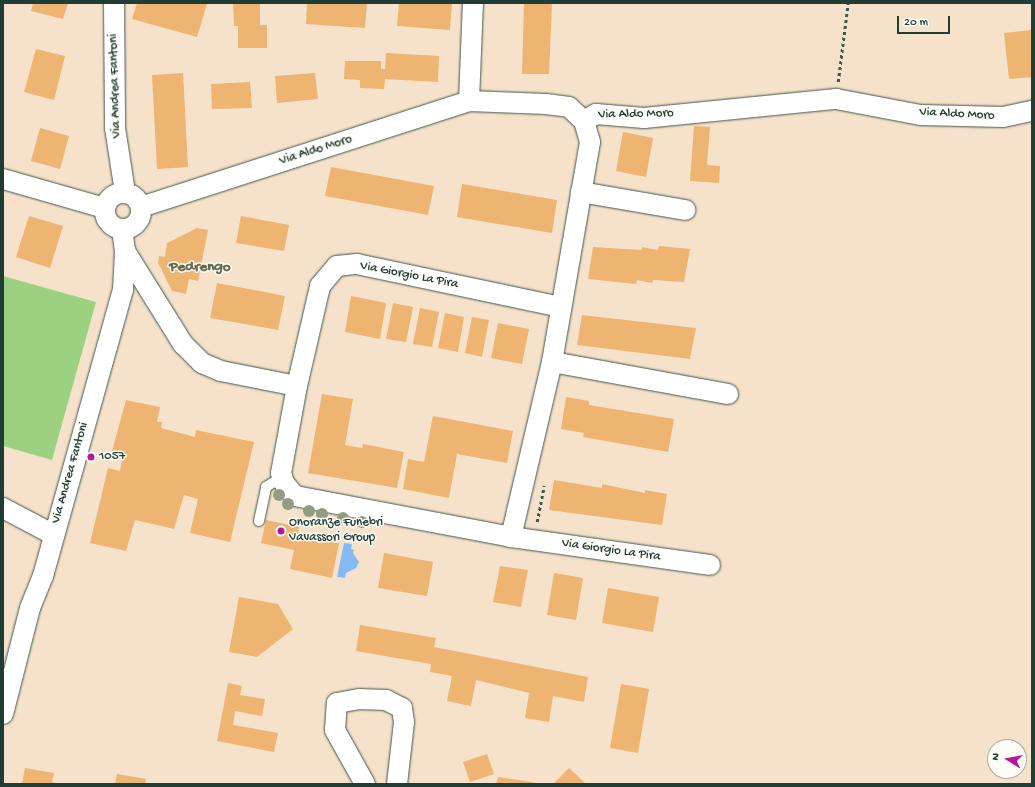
<!DOCTYPE html>
<style>
body{margin:0}
#map{position:relative;width:1035px;height:787px;overflow:hidden;background:#f6e2cb;font-family:"Gochi Hand",sans-serif}
div>[style]{position:absolute}
.green>*{inset:0;background:#9cd182}
.water>*{inset:0;background:#87baf4}
.building>*{inset:0;background:#edb472}
.path>*{height:2.5px;margin-top:-1.25px;transform-origin:0;background:repeating-linear-gradient(90deg,#3f564b 0 3px,transparent 0 6px)}
.roads{filter:drop-shadow(0 0 1px #3f564b) drop-shadow(0 0 1px #3f564b)}
.service>*{height:10px;margin:-5px;padding:0 5px;transform-origin:5px;border-radius:5px;background:#fff}
.minor>*{height:20px;margin:-10px;padding:0 10px;transform-origin:10px;border-radius:10px;background:#fff}
.minor>.ring{margin:-10px;padding:0;box-sizing:content-box;background:none;border:20px solid #fff;border-radius:50%}
.trees>*{width:12px;height:12px;margin:-6px;border-radius:50%;background:#919c83}
.dots>*{width:11px;height:11px;translate:-50% -50%;box-sizing:border-box;border:2px solid #fdfcf7;border-radius:50%}
span{translate:-50% -50%;white-space:nowrap;text-align:center;line-height:1.15;-webkit-text-stroke:3px #fdfcf7;paint-order:stroke}
.street-label{font-size:13px;color:#1f3d34}
.poi-label{font-size:13px;color:#1f3d34}
.left{translate:0 -50%;text-align:left}
.quarter-label{font-size:15px;color:#67674a;font-weight:700}
.frame{position:absolute;inset:0;border:4px solid #1f3d34;pointer-events:none}
.north{position:absolute;left:987px;top:739px;width:40px;height:40px;box-sizing:border-box;background:#fdfcf7;border:1px solid #a4b0a9;border-radius:50%;rotate:281deg;font-size:11px;font-weight:700;line-height:16px;text-align:center;color:#1f3d34}
.north::after{content:'';display:block;margin:auto;width:14px;height:18px;background:#b5179e;clip-path:polygon(50% 0,100% 100%,50% 72%,0 100%)}
.scale{position:absolute;left:897px;top:16px;width:53px;height:18px;box-sizing:border-box;border:2px solid #1f3d34;border-top:0;padding-left:5px;font-size:12px;line-height:14px;white-space:nowrap;color:#1f3d34;-webkit-text-stroke:3px #fdfcf7;paint-order:stroke}
</style>
<div id="map">
<div class="green">
<i style="clip-path:polygon(3px 276px,96px 302px,52px 460px,3px 446px)"></i>
</div>
<div class="water">
<i style="clip-path:polygon(344px 543px,352px 544px,351px 549px,354px 550px,353px 553px,359px 562px,356px 568px,346px 573px,345px 578px,337px 577px)"></i>
</div>
<div class="building">
<i style="clip-path:polygon(33px 3px,68px 3px,63px 19px,31px 11px)"></i>
<i style="clip-path:polygon(137px 3px,205px 3px,207px 4px,197px 37px,132px 19px)"></i>
<i style="clip-path:polygon(233px 3px,260px 3px,260px 25px,267px 25px,267px 48px,238px 48px,238px 26px,234px 26px)"></i>
<i style="clip-path:polygon(307px 3px,367px 3px,365px 28px,306px 24px)"></i>
<i style="clip-path:polygon(399px 3px,452px 3px,450px 30px,397px 26px)"></i>
<i style="clip-path:polygon(524px 3px,552px 3px,549px 74px,522px 74px)"></i>
<i style="clip-path:polygon(1032px 30px,1032px 77px,1009px 79px,1004px 33px)"></i>
<i style="clip-path:polygon(36px 49px,65px 56px,54px 100px,24px 92px)"></i>
<i style="clip-path:polygon(386px 53px,439px 56px,438px 82px,385px 79px,384px 89px,360px 88px,360px 80px,344px 79px,345px 61px,381px 61px,381px 69px,385px 69px)"></i>
<i style="clip-path:polygon(183px 73px,188px 167px,157px 169px,152px 75px)"></i>
<i style="clip-path:polygon(315px 73px,318px 99px,277px 103px,275px 76px)"></i>
<i style="clip-path:polygon(250px 82px,252px 108px,212px 109px,211px 84px)"></i>
<i style="clip-path:polygon(694px 126px,710px 127px,707px 165px,720px 166px,719px 183px,690px 181px)"></i>
<i style="clip-path:polygon(40px 128px,69px 136px,60px 169px,31px 161px)"></i>
<i style="clip-path:polygon(623px 132px,653px 138px,646px 177px,616px 171px)"></i>
<i style="clip-path:polygon(331px 167px,434px 186px,428px 215px,325px 196px)"></i>
<i style="clip-path:polygon(462px 184px,557px 200px,552px 233px,457px 217px)"></i>
<i style="clip-path:polygon(29px 216px,63px 226px,50px 268px,16px 257px)"></i>
<i style="clip-path:polygon(241px 216px,289px 225px,284px 251px,236px 243px)"></i>
<i style="clip-path:polygon(197px 228px,208px 230px,198px 281px,189px 279px,186px 294px,172px 291px,158px 263px,159px 256px,165px 257px,167px 243px)"></i>
<i style="clip-path:polygon(659px 246px,690px 249px,684px 282px,653px 280px,652px 283px,637px 280px,636px 284px,588px 279px,593px 247px,642px 250px,642px 247px,658px 250px)"></i>
<i style="clip-path:polygon(217px 283px,285px 296px,278px 330px,210px 318px)"></i>
<i style="clip-path:polygon(351px 296px,386px 303px,380px 339px,345px 332px)"></i>
<i style="clip-path:polygon(393px 303px,413px 307px,406px 342px,386px 339px)"></i>
<i style="clip-path:polygon(420px 308px,439px 312px,432px 347px,413px 344px)"></i>
<i style="clip-path:polygon(445px 313px,464px 317px,458px 352px,438px 348px)"></i>
<i style="clip-path:polygon(582px 315px,696px 328px,690px 359px,577px 345px)"></i>
<i style="clip-path:polygon(472px 317px,489px 320px,482px 357px,465px 353px)"></i>
<i style="clip-path:polygon(498px 323px,529px 329px,522px 364px,491px 358px)"></i>
<i style="clip-path:polygon(322px 394px,353px 399px,345px 445px,362px 448px,363px 444px,404px 452px,397px 488px,308px 473px)"></i>
<i style="clip-path:polygon(566px 397px,589px 401px,589px 405px,674px 419px,668px 452px,583px 437px,584px 433px,561px 429px)"></i>
<i style="clip-path:polygon(126px 400px,160px 407px,157px 422px,162px 422px,161px 428px,195px 437px,196px 430px,254px 442px,230px 542px,190px 533px,198px 499px,184px 495px,174px 529px,135px 520px,126px 551px,90px 543px,108px 468px,120px 471px,122px 459px,111px 455px)"></i>
<i style="clip-path:polygon(433px 416px,513px 431px,507px 463px,457px 454px,449px 498px,403px 489px,408px 459px,424px 462px)"></i>
<i style="clip-path:polygon(554px 480px,602px 488px,602px 484px,645px 493px,645px 490px,667px 494px,662px 525px,549px 510px)"></i>
<i style="clip-path:polygon(266px 520px,299px 527px,298px 536px,339px 543px,332px 578px,290px 569px,294px 550px,261px 543px)"></i>
<i style="clip-path:polygon(384px 553px,433px 562px,427px 596px,378px 588px)"></i>
<i style="clip-path:polygon(500px 566px,528px 570px,521px 607px,493px 602px)"></i>
<i style="clip-path:polygon(554px 573px,583px 578px,576px 620px,547px 615px)"></i>
<i style="clip-path:polygon(608px 588px,659px 597px,653px 632px,602px 623px)"></i>
<i style="clip-path:polygon(239px 597px,278px 604px,293px 629px,257px 657px,229px 652px)"></i>
<i style="clip-path:polygon(360px 625px,436px 638px,434px 647px,588px 677px,584px 702px,553px 696px,549px 722px,525px 718px,529px 693px,476px 680px,471px 706px,447px 701px,452px 676px,430px 672px,431px 664px,356px 651px)"></i>
<i style="clip-path:polygon(228px 683px,242px 686px,240px 695px,265px 699px,262px 716px,235px 711px,233px 725px,278px 733px,274px 752px,217px 741px)"></i>
<i style="clip-path:polygon(621px 684px,649px 689px,638px 753px,610px 748px)"></i>
<i style="clip-path:polygon(487px 754px,494px 774px,470px 782px,463px 762px)"></i>
<i style="clip-path:polygon(25px 768px,54px 773px,52px 782px,59px 784px,22px 784px)"></i>
<i style="clip-path:polygon(569px 768px,586px 784px,553px 784px)"></i>
<i style="clip-path:polygon(117px 774px,146px 779px,145px 784px,115px 784px)"></i>
<i style="clip-path:polygon(498px 777px,537px 783px,537px 784px,496px 784px)"></i>
</div>
<div class="path">
<i style="left:838px;top:82px;width:80px;rotate:-82.8deg"></i>
<i style="left:537px;top:522px;width:37px;rotate:-79deg"></i>
</div>
<div class="roads">
<div class="service">
<i style="left:259px;top:521px;width:35px;rotate:-78deg"></i>
<i style="left:266px;top:487px;width:13px;rotate:-32deg"></i>
<i style="left:277px;top:480px;width:8px;rotate:-60deg"></i>
</div>
<div class="minor">
<i style="left:114px;top:3px;width:125px;rotate:89.5deg"></i>
<i style="left:115px;top:128px;width:65px;rotate:81.1deg"></i>
<i style="left:469px;top:101px;width:98px;rotate:-87.7deg"></i>
<i style="left:584px;top:121px;width:22px;rotate:74deg"></i>
<i style="left:590px;top:142px;width:223px;rotate:99.8deg"></i>
<i style="left:552px;top:362px;width:180px;rotate:103.2deg"></i>
<i style="left:511px;top:537px;width:201px;rotate:8deg"></i>
<i style="left:584px;top:121px;width:14px;rotate:-30deg"></i>
<i style="left:596px;top:114px;width:48px;rotate:4.8deg"></i>
<i style="left:644px;top:118px;width:193px;rotate:-5.7deg"></i>
<i style="left:836px;top:99px;width:86px;rotate:10.7deg"></i>
<i style="left:921px;top:115px;width:82px;rotate:1.4deg"></i>
<i style="left:1003px;top:117px;width:30px;rotate:-12deg"></i>
<i style="left:3px;top:179px;width:106px;rotate:15.9deg"></i>
<i style="left:581px;top:192px;width:106px;rotate:9.8deg"></i>
<i class="ring" style="left:105px;top:193px;width:16px;height:16px"></i>
<i style="left:141px;top:207px;width:345px;rotate:-17.9deg"></i>
<i style="left:469px;top:101px;width:77px;rotate:2.2deg"></i>
<i style="left:546px;top:104px;width:23px;rotate:7deg"></i>
<i style="left:569px;top:107px;width:21px;rotate:43deg"></i>
<i style="left:125px;top:251px;width:110px;rotate:58.1deg"></i>
<i style="left:183px;top:344px;width:27px;rotate:45deg"></i>
<i style="left:202px;top:363px;width:21px;rotate:23deg"></i>
<i style="left:221px;top:371px;width:77px;rotate:11.2deg"></i>
<i style="left:297px;top:386px;width:103px;rotate:-77deg"></i>
<i style="left:320px;top:286px;width:26px;rotate:-50deg"></i>
<i style="left:337px;top:266px;width:20px;rotate:-6deg"></i>
<i style="left:357px;top:264px;width:208px;rotate:11.9deg"></i>
<i style="left:552px;top:362px;width:179px;rotate:10.3deg"></i>
<i style="left:297px;top:386px;width:88px;rotate:100.4deg"></i>
<i style="left:281px;top:473px;width:10px;rotate:73deg"></i>
<i style="left:284px;top:483px;width:17px;rotate:50deg"></i>
<i style="left:295px;top:496px;width:220px;rotate:10.7deg"></i>
<i style="left:3px;top:508px;width:58px;rotate:27.9deg"></i>
<i style="left:3px;top:714px;width:109px;rotate:-75.7deg"></i>
<i style="left:30px;top:608px;width:35px;rotate:-68deg"></i>
<i style="left:43px;top:576px;width:297px;rotate:-74.4deg"></i>
<i style="left:123px;top:290px;width:39px;rotate:-87deg"></i>
<i style="left:125px;top:251px;width:22px;rotate:-98deg"></i>
<i style="left:365px;top:784px;width:62px;rotate:-119.1deg"></i>
<i style="left:335px;top:730px;width:27px;rotate:-86deg"></i>
<i style="left:337px;top:703px;width:22px;rotate:-10deg"></i>
<i style="left:359px;top:699px;width:27px;rotate:2deg"></i>
<i style="left:386px;top:700px;width:18px;rotate:27deg"></i>
<i style="left:402px;top:708px;width:14px;rotate:82deg"></i>
<i style="left:404px;top:722px;width:62px;rotate:96.4deg"></i>
</div>
</div>
<div class="trees">
<i style="left:279px;top:495px"></i>
<i style="left:288px;top:504px"></i>
<i style="left:309px;top:511px"></i>
<i style="left:322px;top:514px"></i>
<i style="left:343px;top:518px"></i>
<i style="left:362px;top:522px"></i>
</div>
<div class="dots">
<i style="left:91px;top:457px;background:#b5179e"></i>
<i style="left:281px;top:531px;background:#b5179e"></i>
</div>
<div class="street-label">
<span style="left:116px;top:86px;rotate:-92deg">Via Andrea Fantoni</span>
<span style="left:636px;top:115px;rotate:-1deg">Via Aldo Moro</span>
<span style="left:957px;top:115px;rotate:3deg">Via Aldo Moro</span>
<span style="left:316px;top:151px;rotate:-18deg">Via Aldo Moro</span>
<span style="left:409px;top:276px;rotate:11deg">Via Giorgio La Pira</span>
<span style="left:71px;top:473px;rotate:-74deg">Via Andrea Fantoni</span>
<span style="left:611px;top:551px;rotate:8deg">Via Giorgio La Pira</span>
</div>
<div class="poi-label">
<span class="left" style="left:99px;top:457px">1057</span>
<span class="left" style="left:289px;top:531px">Onoranze Funebri<br>Vavassori Group</span>
</div>
<div class="quarter-label">
<span style="left:200px;top:268px">Pedrengo</span>
</div>
<div class="frame"></div>
<div class="north">N</div>
<div class="scale">20 m</div>
</div>
